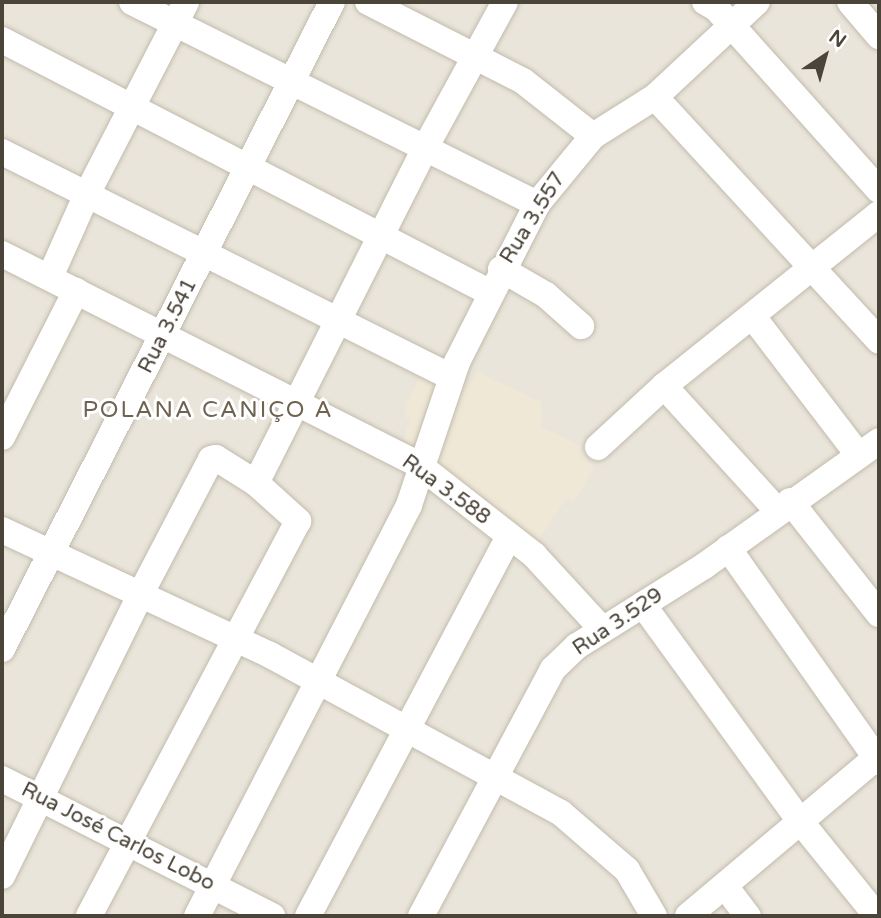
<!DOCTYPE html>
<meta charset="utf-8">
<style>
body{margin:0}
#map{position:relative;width:881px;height:918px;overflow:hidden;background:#f6f3ec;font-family:"Varela Round",sans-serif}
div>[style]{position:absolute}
.residential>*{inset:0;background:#eae5da}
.education>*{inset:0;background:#efe8d6}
.roads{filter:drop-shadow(0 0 2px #c2bbae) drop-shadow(0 0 2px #c2bbae)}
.minor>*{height:26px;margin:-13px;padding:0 13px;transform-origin:13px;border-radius:13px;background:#fff}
span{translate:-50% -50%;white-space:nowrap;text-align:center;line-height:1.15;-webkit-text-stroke:6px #fff;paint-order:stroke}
.street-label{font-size:21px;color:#4b4439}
.neighbourhood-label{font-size:23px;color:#6e6250;letter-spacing:2px}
.frame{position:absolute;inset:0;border:4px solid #4b4439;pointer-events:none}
.north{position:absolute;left:790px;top:21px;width:70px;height:70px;-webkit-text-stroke:5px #fff;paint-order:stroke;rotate:36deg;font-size:19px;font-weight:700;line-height:28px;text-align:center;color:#4b4439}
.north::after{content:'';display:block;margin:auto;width:24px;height:32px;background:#4b4439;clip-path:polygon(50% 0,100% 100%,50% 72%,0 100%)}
</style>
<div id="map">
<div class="residential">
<i style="clip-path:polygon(2px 2px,879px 2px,879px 916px,2px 916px)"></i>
</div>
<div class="education">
<i style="clip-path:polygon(477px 372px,541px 402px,542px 427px,581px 446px,580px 452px,594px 468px,573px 502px,566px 499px,533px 548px,401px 445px,410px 421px,405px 416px,407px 405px,421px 373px,468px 389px)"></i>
</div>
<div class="roads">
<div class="minor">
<i style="left:132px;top:2px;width:453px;rotate:26.5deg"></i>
<i style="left:368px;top:2px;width:174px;rotate:27deg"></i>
<i style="left:523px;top:81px;width:89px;rotate:38.2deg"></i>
<i style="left:705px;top:2px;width:13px;rotate:29deg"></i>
<i style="left:716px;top:8px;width:244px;rotate:48.2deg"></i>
<i style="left:850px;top:2px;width:45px;rotate:49.5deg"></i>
<i style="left:2px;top:40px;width:548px;rotate:27.36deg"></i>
<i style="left:655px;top:97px;width:331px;rotate:47.4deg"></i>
<i style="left:2px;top:152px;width:502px;rotate:26.62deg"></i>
<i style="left:2px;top:254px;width:467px;rotate:26.8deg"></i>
<i style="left:419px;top:465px;width:146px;rotate:38deg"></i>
<i style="left:534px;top:555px;width:100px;rotate:47.4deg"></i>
<i style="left:501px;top:269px;width:52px;rotate:30deg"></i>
<i style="left:546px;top:295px;width:47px;rotate:41.5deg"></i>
<i style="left:50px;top:277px;width:89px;rotate:-66deg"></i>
<i style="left:86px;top:196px;width:218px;rotate:-62.7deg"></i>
<i style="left:753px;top:317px;width:171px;rotate:52.6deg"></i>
<i style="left:664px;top:386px;width:168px;rotate:47.7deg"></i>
<i style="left:2px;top:437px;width:164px;rotate:-63.1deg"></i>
<i style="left:598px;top:447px;width:90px;rotate:-42.7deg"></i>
<i style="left:664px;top:386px;width:275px;rotate:-38.7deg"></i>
<i style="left:256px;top:483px;width:375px;rotate:-63.2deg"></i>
<i style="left:425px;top:148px;width:166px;rotate:-61.3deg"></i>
<i style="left:790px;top:501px;width:144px;rotate:51.8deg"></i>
<i style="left:2px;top:530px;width:296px;rotate:25deg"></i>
<i style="left:270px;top:655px;width:331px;rotate:28.5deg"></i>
<i style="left:561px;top:813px;width:87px;rotate:40.8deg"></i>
<i style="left:627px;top:870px;width:53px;rotate:59.6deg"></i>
<i style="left:728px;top:548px;width:262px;rotate:54.8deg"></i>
<i style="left:643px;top:605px;width:267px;rotate:54deg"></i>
<i style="left:800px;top:821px;width:122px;rotate:51deg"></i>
<i style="left:2px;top:649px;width:726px;rotate:-62.98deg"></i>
<i style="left:2px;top:779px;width:303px;rotate:26.9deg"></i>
<i style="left:2px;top:876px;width:313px;rotate:-63.8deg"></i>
<i style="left:140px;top:595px;width:153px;rotate:-62.4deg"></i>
<i style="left:211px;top:459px;width:5px;rotate:-11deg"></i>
<i style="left:216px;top:458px;width:47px;rotate:32deg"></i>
<i style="left:256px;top:483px;width:57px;rotate:42.1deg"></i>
<i style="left:298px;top:521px;width:447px;rotate:117.9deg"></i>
<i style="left:725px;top:886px;width:38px;rotate:53deg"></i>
<i style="left:197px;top:916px;width:462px;rotate:-62.7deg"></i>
<i style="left:409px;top:505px;width:151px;rotate:-71.4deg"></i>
<i style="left:457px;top:362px;width:177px;rotate:-63.1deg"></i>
<i style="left:537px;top:204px;width:88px;rotate:-50.5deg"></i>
<i style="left:593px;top:136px;width:73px;rotate:-32.2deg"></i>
<i style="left:655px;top:97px;width:139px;rotate:-43deg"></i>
<i style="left:308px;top:916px;width:429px;rotate:-62.1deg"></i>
<i style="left:421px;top:916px;width:280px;rotate:-61.9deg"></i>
<i style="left:553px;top:669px;width:33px;rotate:-44deg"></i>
<i style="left:577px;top:646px;width:150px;rotate:-32.2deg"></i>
<i style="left:704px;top:566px;width:215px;rotate:-35.5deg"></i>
<i style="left:688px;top:916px;width:250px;rotate:-40.1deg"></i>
</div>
</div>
<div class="street-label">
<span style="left:533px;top:218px;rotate:-58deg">Rua 3.557</span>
<span style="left:168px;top:326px;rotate:-63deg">Rua 3.541</span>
<span style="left:446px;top:490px;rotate:36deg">Rua 3.588</span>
<span style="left:618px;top:622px;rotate:-34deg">Rua 3.529</span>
<span style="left:118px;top:837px;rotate:27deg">Rua José Carlos Lobo</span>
</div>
<div class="neighbourhood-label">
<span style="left:208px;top:410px">POLANA CANIÇO A</span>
</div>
<div class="frame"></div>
<div class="north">N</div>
</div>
